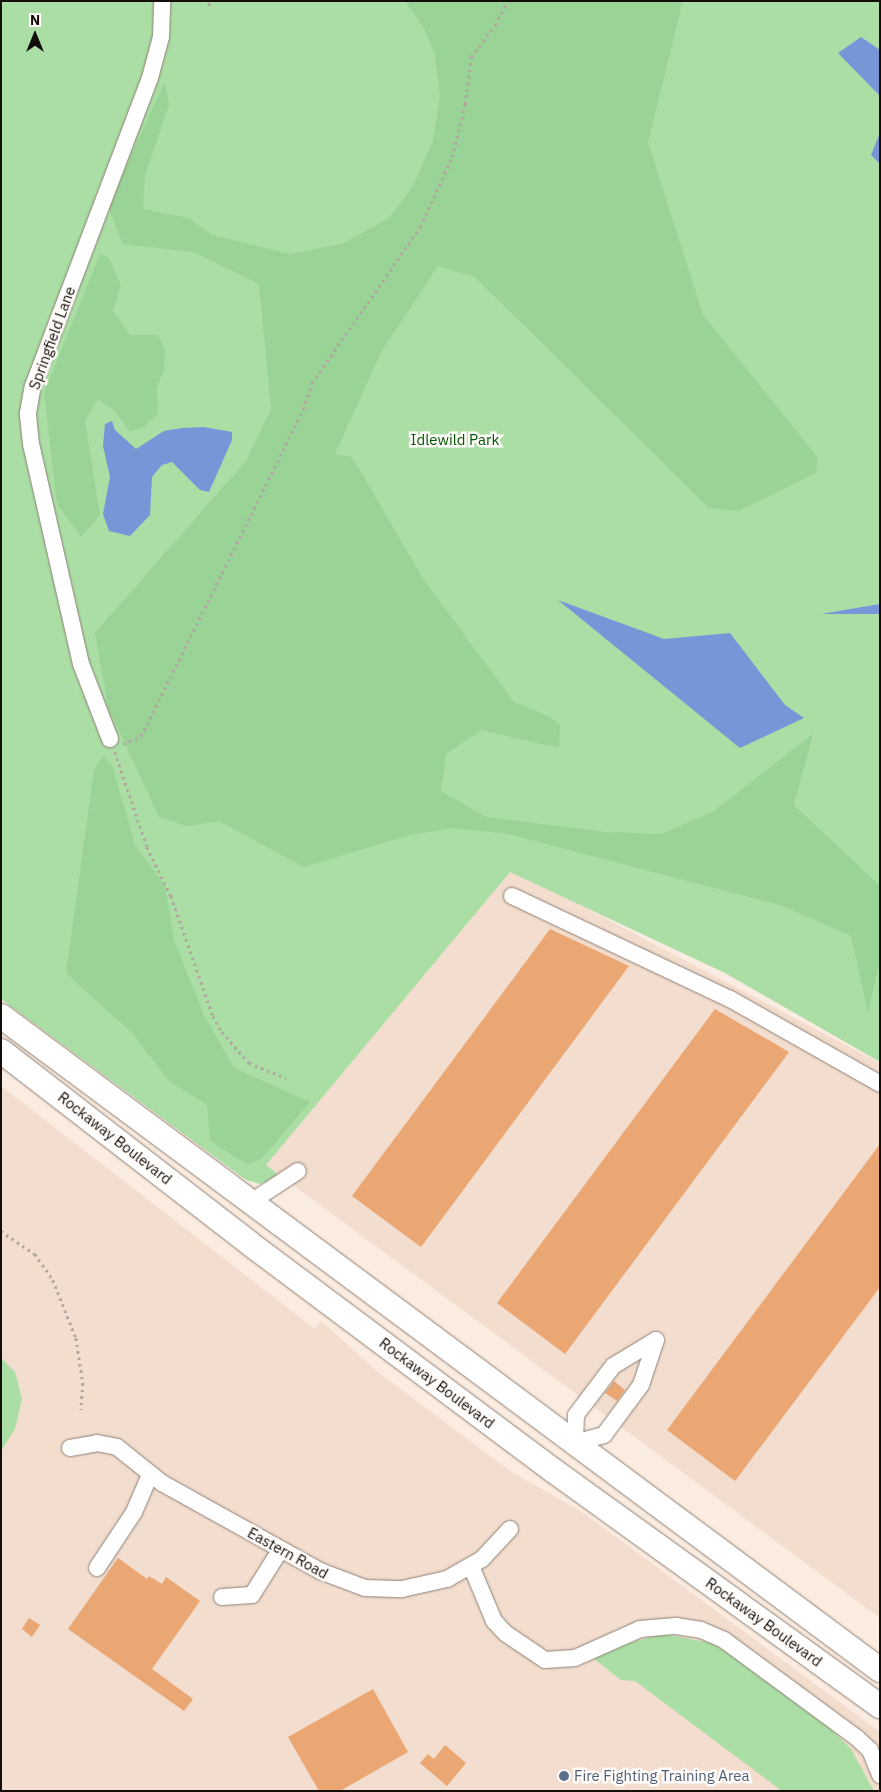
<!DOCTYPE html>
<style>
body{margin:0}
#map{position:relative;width:881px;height:1792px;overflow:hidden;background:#fbece1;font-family:"IBM Plex Sans",sans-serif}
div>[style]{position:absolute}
.built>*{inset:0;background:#f2ddce}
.green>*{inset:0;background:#aadea5}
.forest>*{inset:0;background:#99d395}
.water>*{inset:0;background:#7696d8}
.building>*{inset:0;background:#eaa673}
.path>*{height:2.5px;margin-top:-1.25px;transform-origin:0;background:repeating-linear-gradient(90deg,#b1a69d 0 2.5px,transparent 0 6.5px)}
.roads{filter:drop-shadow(0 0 1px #8e8177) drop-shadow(0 0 1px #8e8177)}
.minor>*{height:16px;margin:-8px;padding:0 8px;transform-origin:8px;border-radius:8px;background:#fff}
.highway>*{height:24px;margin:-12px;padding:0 12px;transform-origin:12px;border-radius:12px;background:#fff}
.dots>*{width:14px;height:14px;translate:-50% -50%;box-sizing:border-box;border:2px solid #fffcfa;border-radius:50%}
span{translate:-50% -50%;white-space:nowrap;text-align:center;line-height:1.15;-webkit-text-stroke:5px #fffcfa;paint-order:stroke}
.street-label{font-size:15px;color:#130e0a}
.park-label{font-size:15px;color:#005600}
.service-label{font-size:15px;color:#4e5e75}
.left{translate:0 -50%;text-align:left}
.frame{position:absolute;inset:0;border:2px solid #130e0a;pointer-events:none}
.north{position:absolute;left:10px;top:10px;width:50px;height:50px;-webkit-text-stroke:4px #fffcfa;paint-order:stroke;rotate:0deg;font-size:14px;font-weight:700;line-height:20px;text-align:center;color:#130e0a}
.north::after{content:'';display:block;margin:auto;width:18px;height:22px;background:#130e0a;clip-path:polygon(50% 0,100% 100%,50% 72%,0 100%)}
</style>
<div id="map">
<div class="built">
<i style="clip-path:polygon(504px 865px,880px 1063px,880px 1618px,266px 1165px)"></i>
<i style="clip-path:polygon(1px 1086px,315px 1329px,321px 1321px,379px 1373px,510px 1471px,582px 1512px,880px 1732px,880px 1791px,1px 1791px)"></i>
</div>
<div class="green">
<i style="clip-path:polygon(1px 1px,880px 1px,880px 1062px,725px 973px,510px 872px,266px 1165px,280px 1176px,260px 1184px,246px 1180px,1px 999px)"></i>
<i style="clip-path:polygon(1px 1358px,15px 1372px,22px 1399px,15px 1429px,1px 1451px)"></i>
<i style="clip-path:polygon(663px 1634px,711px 1643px,729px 1653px,831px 1729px,851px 1749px,874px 1791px,782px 1791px,635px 1681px,621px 1680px,594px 1659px,617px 1646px)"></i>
</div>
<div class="forest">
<i style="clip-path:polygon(405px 1px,683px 1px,648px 142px,703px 315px,818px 458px,816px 473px,739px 511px,709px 508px,475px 277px,438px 266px,381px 352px,335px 454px,352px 457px,424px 580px,514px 702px,548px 716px,560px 725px,559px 748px,481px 730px,446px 754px,441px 791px,486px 817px,606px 832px,662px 834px,714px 811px,813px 734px,794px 805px,880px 886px,880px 959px,868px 1013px,851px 936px,783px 906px,508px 834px,453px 828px,410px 835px,304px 867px,219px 821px,187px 826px,159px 817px,108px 707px,95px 633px,246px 461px,271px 409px,259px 284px,193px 252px,123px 244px,108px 207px,165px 81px,169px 105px,145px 175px,143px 209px,188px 218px,212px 235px,289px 254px,342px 244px,389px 218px,413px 186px,433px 141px,440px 95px,435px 55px,424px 28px)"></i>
<i style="clip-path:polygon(100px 254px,109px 258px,121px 285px,113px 310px,130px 335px,158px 335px,165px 350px,164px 370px,157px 387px,158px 413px,144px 427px,130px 432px,115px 411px,98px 399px,85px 421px,100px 515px,81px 537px,57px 504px,44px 393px)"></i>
<i style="clip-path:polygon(103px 756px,112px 765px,135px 845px,165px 886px,174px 940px,203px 1013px,234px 1068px,310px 1102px,262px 1158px,248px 1165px,210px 1141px,207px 1105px,169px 1081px,132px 1033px,66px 973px,94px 770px)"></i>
</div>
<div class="water">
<i style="clip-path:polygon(861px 37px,880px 50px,880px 96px,838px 53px)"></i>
<i style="clip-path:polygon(880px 133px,880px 164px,871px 155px)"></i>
<i style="clip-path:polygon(112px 421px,115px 430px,136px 449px,164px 431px,182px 428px,204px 427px,232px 432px,232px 440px,209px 492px,200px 490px,172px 462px,162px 465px,152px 477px,150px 515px,130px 536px,109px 531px,103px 514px,110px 477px,103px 446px,105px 424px)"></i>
<i style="clip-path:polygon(558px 600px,664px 639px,730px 633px,785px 705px,804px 718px,740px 748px)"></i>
<i style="clip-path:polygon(880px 604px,880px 614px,821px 614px)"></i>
</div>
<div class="building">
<i style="clip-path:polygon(550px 929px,629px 966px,421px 1247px,352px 1196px)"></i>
<i style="clip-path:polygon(715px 1009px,789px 1052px,565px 1354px,497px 1303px)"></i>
<i style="clip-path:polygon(880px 1144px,880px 1287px,735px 1481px,667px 1430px)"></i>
<i style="clip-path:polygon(614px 1381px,625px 1390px,617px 1401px,605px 1393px)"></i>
<i style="clip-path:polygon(118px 1558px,147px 1579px,149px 1576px,162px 1584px,166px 1577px,200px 1601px,152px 1669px,193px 1699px,184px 1711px,68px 1629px)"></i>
<i style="clip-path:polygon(29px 1618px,40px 1625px,32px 1637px,22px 1629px)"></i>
<i style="clip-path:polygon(373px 1689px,408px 1752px,340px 1791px,319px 1791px,288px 1737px)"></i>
<i style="clip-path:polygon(445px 1745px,466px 1763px,447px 1786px,420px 1763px,428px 1754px,434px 1759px)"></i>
</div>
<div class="path">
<i style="left:208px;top:5px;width:6px;rotate:-39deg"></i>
<i style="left:123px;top:744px;width:20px;rotate:-24deg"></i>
<i style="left:141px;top:736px;width:365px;rotate:-63.6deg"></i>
<i style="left:303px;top:409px;width:28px;rotate:-71deg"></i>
<i style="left:312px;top:383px;width:190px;rotate:-55.3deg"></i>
<i style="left:420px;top:227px;width:77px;rotate:-65.4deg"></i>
<i style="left:452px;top:157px;width:55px;rotate:-76.2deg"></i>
<i style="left:465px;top:104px;width:47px;rotate:-82.7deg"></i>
<i style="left:471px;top:57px;width:40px;rotate:-53deg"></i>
<i style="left:495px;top:25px;width:27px;rotate:-62deg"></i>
<i style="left:115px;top:752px;width:100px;rotate:71.4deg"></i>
<i style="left:147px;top:847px;width:55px;rotate:63.9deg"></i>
<i style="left:171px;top:896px;width:127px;rotate:70.7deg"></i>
<i style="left:213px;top:1016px;width:18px;rotate:61deg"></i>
<i style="left:222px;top:1032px;width:41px;rotate:48.9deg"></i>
<i style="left:249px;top:1063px;width:40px;rotate:22deg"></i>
<i style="left:1px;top:1231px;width:41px;rotate:34.1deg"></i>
<i style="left:35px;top:1254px;width:32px;rotate:55deg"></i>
<i style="left:53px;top:1280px;width:62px;rotate:68.4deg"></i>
<i style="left:76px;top:1338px;width:46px;rotate:81.2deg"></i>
<i style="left:83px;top:1383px;width:27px;rotate:94deg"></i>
</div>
<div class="roads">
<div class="minor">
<i style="left:110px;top:739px;width:80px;rotate:-111.1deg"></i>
<i style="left:81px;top:664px;width:226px;rotate:-102.8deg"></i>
<i style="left:31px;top:444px;width:31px;rotate:-96deg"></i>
<i style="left:28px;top:413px;width:27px;rotate:-80deg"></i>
<i style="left:33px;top:386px;width:329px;rotate:-69.2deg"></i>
<i style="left:150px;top:78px;width:42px;rotate:-75deg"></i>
<i style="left:161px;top:37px;width:36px;rotate:-88deg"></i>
<i style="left:512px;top:896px;width:241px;rotate:25.3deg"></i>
<i style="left:730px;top:999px;width:172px;rotate:29.5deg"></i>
<i style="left:251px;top:1202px;width:56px;rotate:-33.4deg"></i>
<i style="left:656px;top:1340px;width:47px;rotate:108.4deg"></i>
<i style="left:641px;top:1385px;width:62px;rotate:126.5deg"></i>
<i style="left:604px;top:1435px;width:30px;rotate:165deg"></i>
<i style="left:575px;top:1443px;width:28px;rotate:-88deg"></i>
<i style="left:576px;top:1415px;width:61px;rotate:-52.9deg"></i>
<i style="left:613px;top:1366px;width:50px;rotate:-31.2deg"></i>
<i style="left:70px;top:1448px;width:27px;rotate:-10deg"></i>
<i style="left:97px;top:1443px;width:20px;rotate:11deg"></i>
<i style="left:117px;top:1447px;width:58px;rotate:38.7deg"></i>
<i style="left:162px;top:1483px;width:181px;rotate:29.1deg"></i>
<i style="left:320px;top:1571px;width:48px;rotate:20.7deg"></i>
<i style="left:365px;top:1588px;width:37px;rotate:2deg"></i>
<i style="left:402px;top:1589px;width:46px;rotate:-12.5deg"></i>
<i style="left:447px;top:1579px;width:40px;rotate:-29.7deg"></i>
<i style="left:482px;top:1559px;width:41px;rotate:-47deg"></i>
<i style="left:471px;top:1566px;width:60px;rotate:67.3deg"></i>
<i style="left:494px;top:1621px;width:16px;rotate:47deg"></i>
<i style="left:505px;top:1633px;width:48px;rotate:34deg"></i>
<i style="left:545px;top:1660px;width:30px;rotate:-4deg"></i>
<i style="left:575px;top:1658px;width:71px;rotate:-24deg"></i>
<i style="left:640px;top:1629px;width:36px;rotate:-5deg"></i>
<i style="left:676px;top:1626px;width:25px;rotate:9deg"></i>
<i style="left:701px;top:1630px;width:25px;rotate:23deg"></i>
<i style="left:724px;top:1640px;width:165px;rotate:36.4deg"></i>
<i style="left:857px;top:1738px;width:18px;rotate:43deg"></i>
<i style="left:870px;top:1750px;width:27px;rotate:68deg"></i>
<i style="left:97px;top:1568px;width:67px;rotate:-56.5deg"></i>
<i style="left:134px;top:1512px;width:40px;rotate:-66.6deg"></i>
<i style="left:222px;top:1597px;width:30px;rotate:-4deg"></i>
<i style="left:252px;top:1595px;width:54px;rotate:-57.8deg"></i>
</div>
<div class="highway">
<i style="left:1px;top:1016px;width:1096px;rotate:36.65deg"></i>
<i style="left:1px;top:1051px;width:314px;rotate:37.7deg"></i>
<i style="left:249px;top:1243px;width:381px;rotate:36.8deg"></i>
<i style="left:554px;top:1471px;width:402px;rotate:35.8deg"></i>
</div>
</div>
<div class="dots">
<i style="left:564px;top:1776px;background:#5c6f8a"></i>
</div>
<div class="street-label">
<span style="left:52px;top:338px;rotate:-70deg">Springfield Lane</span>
<span style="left:115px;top:1138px;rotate:38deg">Rockaway Boulevard</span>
<span style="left:437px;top:1383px;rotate:37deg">Rockaway Boulevard</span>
<span style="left:288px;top:1553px;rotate:29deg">Eastern Road</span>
<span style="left:764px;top:1622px;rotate:36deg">Rockaway Boulevard</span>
</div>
<div class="park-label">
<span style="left:455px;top:440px">Idlewild Park</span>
</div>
<div class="service-label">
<span class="left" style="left:574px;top:1776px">Fire Fighting Training Area</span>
</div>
<div class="frame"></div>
<div class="north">N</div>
</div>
